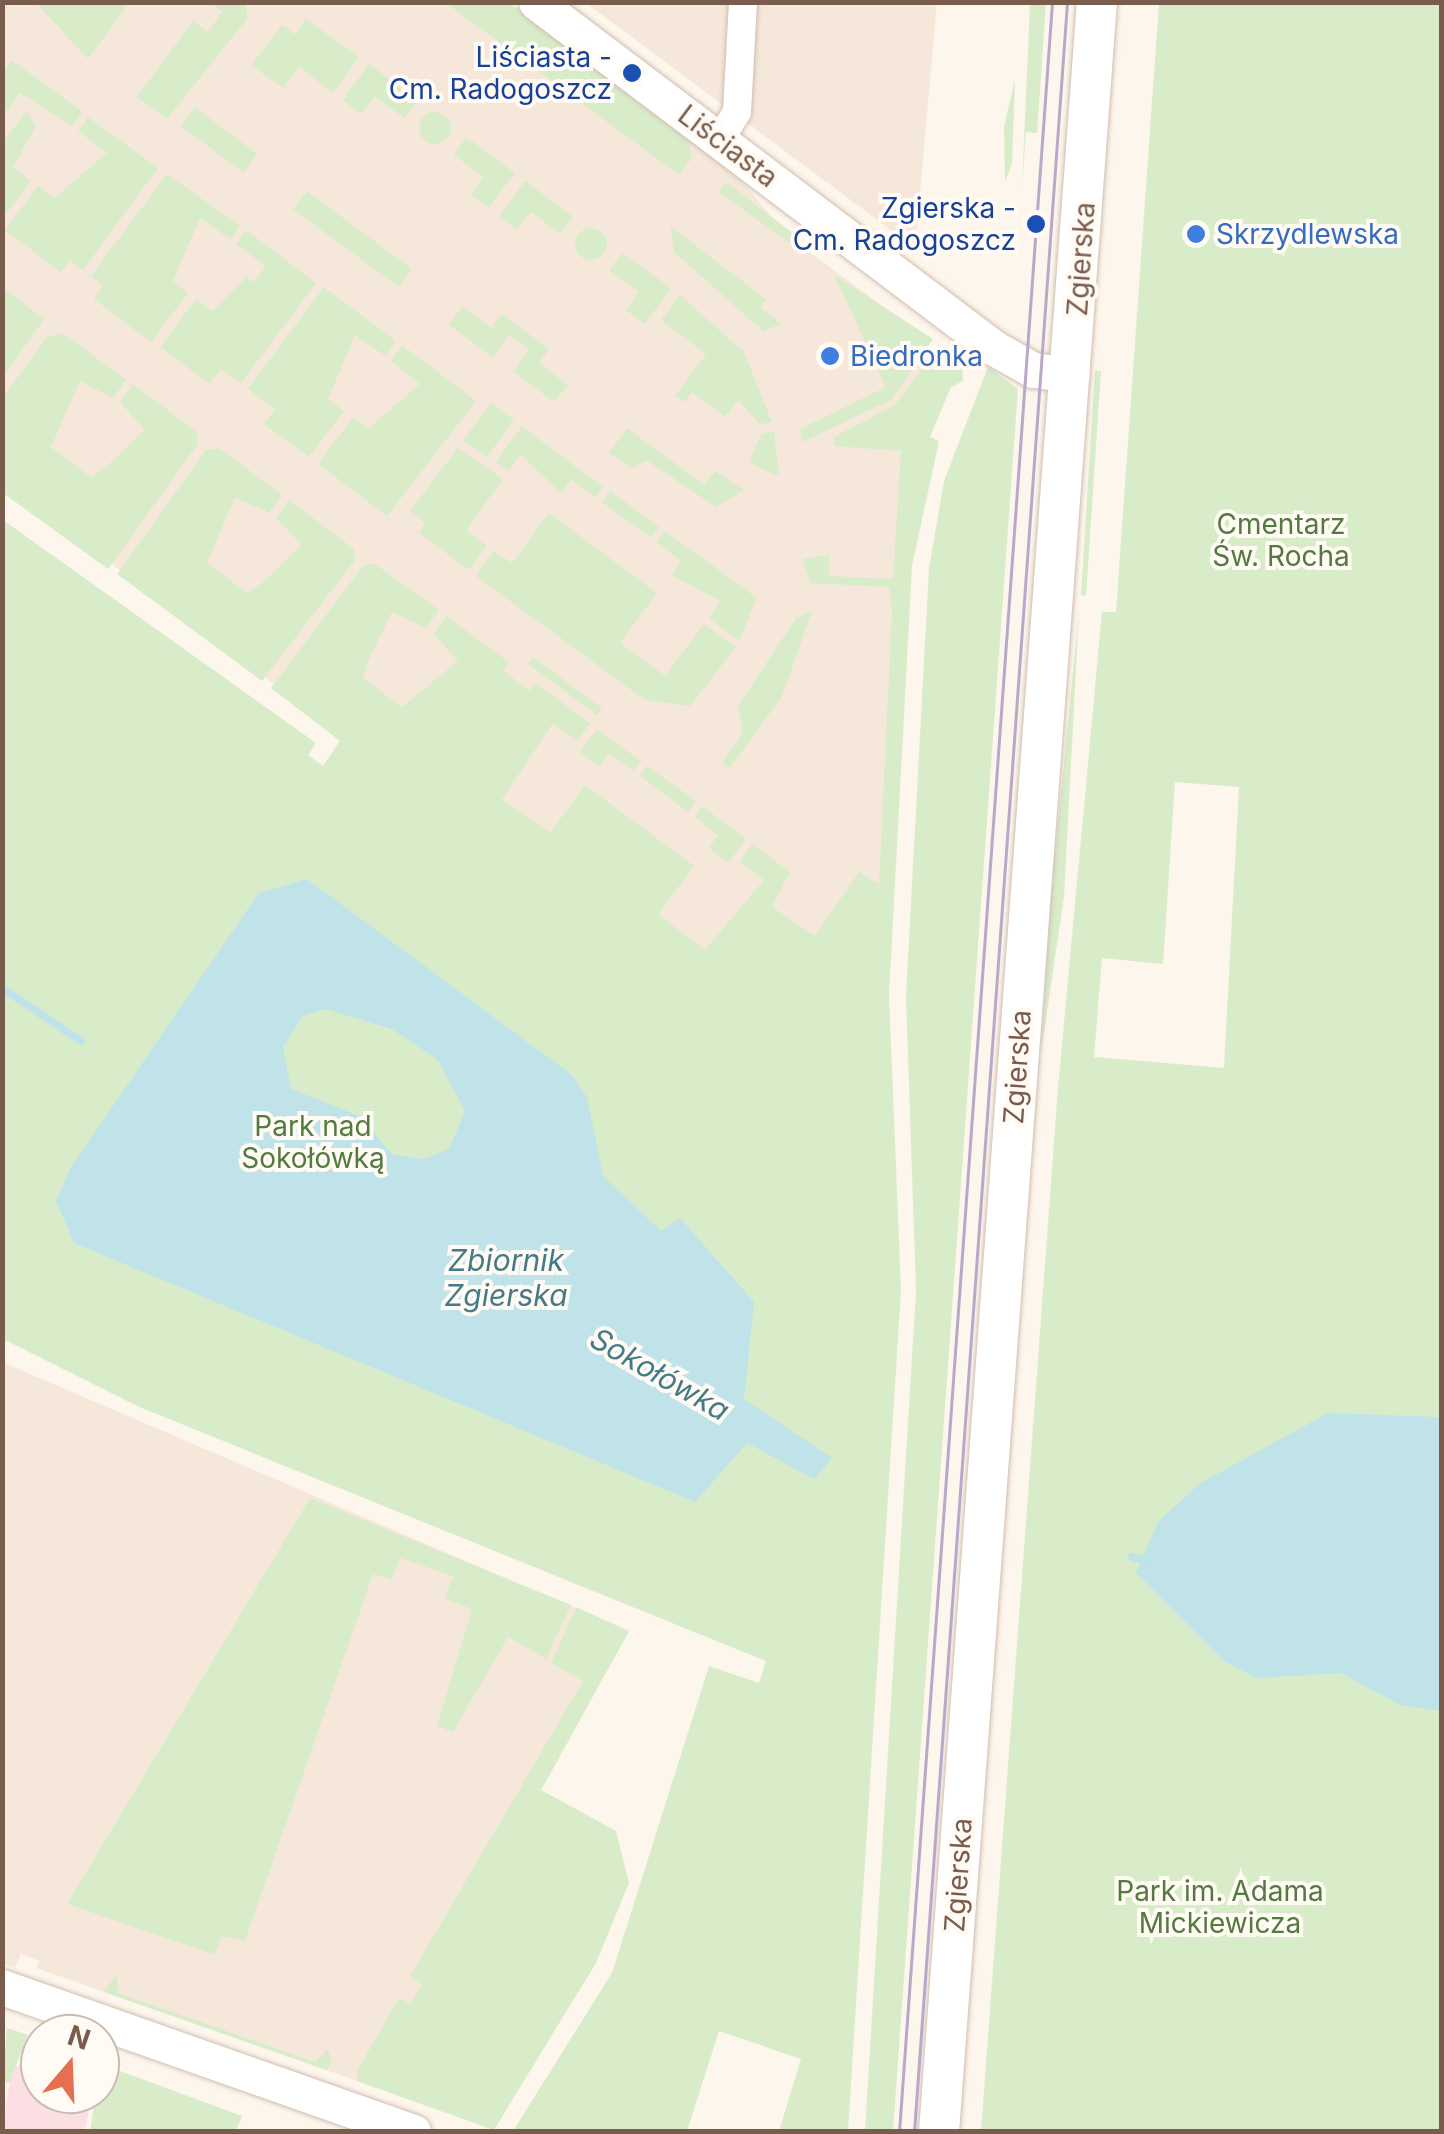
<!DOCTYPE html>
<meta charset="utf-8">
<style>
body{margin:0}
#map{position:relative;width:1444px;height:2134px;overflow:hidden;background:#fdf6ec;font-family:Inter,sans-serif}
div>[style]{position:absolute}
.residential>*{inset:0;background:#f5e8da}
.medical>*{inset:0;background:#fbdfe3}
.green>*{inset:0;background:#d8ecc9}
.round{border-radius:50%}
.water>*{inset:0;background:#bfe3e8}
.stream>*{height:8px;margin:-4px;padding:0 4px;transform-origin:4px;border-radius:4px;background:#bfe3e8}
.roads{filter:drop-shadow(0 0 2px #d1beb0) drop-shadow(0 0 2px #d1beb0)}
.minor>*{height:28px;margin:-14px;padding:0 14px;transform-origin:14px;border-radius:14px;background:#fff}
.tertiary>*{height:35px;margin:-17.5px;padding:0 17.5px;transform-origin:17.5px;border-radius:17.5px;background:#fff}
.secondary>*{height:40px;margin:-20px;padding:0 20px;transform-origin:20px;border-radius:20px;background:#fff}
.tram>*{height:2.5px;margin:-1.25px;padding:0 1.25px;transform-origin:1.25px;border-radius:1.25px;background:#b9a8c9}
.dots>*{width:28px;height:28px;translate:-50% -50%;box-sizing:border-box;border:5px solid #fffaf3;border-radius:50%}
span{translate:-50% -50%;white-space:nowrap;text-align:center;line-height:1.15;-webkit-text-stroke:8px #fffaf3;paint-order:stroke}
.transit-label{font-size:28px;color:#164399}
.right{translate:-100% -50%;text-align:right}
.street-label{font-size:28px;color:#7a5c4d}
.shop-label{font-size:28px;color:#366cbe}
.left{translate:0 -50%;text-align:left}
.park-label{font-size:28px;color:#537a41}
.water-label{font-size:30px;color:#437c86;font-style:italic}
.frame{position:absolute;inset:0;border:5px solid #7a5c4d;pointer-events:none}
.north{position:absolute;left:20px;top:2014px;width:100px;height:100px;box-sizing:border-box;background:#fffaf3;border:2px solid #cabbb1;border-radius:50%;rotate:19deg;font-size:28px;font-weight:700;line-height:40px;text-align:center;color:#7a5c4d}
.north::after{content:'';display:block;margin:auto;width:35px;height:45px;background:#e76f51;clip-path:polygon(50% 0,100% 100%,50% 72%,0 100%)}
</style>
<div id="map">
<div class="residential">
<i style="clip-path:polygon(3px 3px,507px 3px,734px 172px,787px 235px,928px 340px,866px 1057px,346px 737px,3px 484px)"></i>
<i style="clip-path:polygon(586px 3px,937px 3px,915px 248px)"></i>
<i style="clip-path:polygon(2px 1362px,629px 1631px,377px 2088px,36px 1968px,39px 1961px,21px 1954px,15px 1968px,3px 1963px)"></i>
</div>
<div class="medical">
<i style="clip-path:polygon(12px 2064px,40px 2076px,40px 2094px,92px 2094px,85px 2131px,3px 2131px)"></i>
</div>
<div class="green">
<i style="clip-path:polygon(36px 3px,129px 2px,129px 3px,88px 59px)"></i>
<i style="clip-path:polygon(211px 3px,246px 3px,247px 19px,167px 119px,137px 97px,193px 21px,208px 32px,222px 12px)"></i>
<i style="clip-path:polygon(446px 3px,510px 3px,688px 137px,692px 158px,679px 175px)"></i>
<i style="clip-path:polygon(1030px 3px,1046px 3px,1037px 133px,1026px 132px,1022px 187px)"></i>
<i style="clip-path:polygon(evenodd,1159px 3px,1441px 3px,1441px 2131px,981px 2132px,1058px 1088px,1102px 612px,1116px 612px,1159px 3px,1175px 782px,1239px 787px,1224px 1068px,1094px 1057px,1102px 958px,1163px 964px,1175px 782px)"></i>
<i style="clip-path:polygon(265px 13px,195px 107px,257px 154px,244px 173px,181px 126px)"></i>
<i style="clip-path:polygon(306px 19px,359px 57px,333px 93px,299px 67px,283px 88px,251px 65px,282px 25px,295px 34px)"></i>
<i style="clip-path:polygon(12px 60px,83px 112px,72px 126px,20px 93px,3px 115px,3px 73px)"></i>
<i style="clip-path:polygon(369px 64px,418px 101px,404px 118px,375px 97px,361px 114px,343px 100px)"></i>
<i style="clip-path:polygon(1015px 80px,1012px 163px,1005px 182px,1004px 127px)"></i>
<i style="clip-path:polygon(27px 111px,36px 126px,13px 167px,30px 181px,3px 218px,3px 142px)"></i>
<i class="round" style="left:419px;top:112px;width:32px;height:32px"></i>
<i style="clip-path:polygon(88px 117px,158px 168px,83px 270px,70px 261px,61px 272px,5px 230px,38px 186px,54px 198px,107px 153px,78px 131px)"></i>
<i style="clip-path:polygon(466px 137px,515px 173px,488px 208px,471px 195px,483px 177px,454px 155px)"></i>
<i style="clip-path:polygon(167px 174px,240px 226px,230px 239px,200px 218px,173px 281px,188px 293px,151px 342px,94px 299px,103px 286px,91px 276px)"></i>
<i style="clip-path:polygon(525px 181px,573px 217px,560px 234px,531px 212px,517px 229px,499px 216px)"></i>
<i style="clip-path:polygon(726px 182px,798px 237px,792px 245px,719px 192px)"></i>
<i style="clip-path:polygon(307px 191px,412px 269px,399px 287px,293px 209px)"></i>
<i style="clip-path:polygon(670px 226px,766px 299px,761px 308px,781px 324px,763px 331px,674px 252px)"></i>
<i class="round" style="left:575px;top:228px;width:32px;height:32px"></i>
<i style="clip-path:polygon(246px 230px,316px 283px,241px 383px,221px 369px,210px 384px,160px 347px,196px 299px,213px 311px,246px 277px,254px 282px,266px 266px,236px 244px)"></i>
<i style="clip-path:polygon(622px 253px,671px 288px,645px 324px,626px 310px,639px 292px,609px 270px)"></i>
<i style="clip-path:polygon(834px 275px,933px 339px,891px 400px,802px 442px,800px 429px,886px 387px)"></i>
<i style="clip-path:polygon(324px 287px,396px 341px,385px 356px,355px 335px,328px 399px,344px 411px,309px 457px,264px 424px,275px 409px,248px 389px)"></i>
<i style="clip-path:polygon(3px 288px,44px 319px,3px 377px)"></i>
<i style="clip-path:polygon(680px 295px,744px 352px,772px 422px,760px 424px,738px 400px,725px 417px,692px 392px,685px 402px,675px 396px,706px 354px,661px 320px)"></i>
<i style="clip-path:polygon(462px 306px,491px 328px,502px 314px,549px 349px,539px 363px,568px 385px,554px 402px,514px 372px,529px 349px,509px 334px,493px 357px,449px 325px)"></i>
<i style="clip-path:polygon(63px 333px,126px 380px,113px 398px,80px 381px,51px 447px,91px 477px,106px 467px,145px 430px,120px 402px,133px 384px,197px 432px,197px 445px,108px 569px,3px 493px,3px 397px,47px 337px)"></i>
<i style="clip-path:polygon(402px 345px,476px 401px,387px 516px,318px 464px,353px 417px,369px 428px,420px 384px,391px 361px)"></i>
<i style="clip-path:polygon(939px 345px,962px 362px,963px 381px,951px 387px,930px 437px,939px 441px,912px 566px,889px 995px,901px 1290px,848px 2131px,779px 2131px,801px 2059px,719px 2031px,687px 2131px,513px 2131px,612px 1973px,709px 1666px,759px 1683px,766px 1661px,137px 1406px,3px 1339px,3px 520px,316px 743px,308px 755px,323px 766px,340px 741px,271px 688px,363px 566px,375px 564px,439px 610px,426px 628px,392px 612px,368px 661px,363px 678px,402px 707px,458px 661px,434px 634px,446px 616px,509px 662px,503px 670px,529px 691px,536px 683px,590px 724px,577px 741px,553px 723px,502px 799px,550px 833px,585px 785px,694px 866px,658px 914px,705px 950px,764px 880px,739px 862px,752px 844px,790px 872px,772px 907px,815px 936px,859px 872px,879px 884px,892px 610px,889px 587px,810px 583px,803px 559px,829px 555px,829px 576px,893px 579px,901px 451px,834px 446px,834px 437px,895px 405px)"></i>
<i style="clip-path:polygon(988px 367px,1018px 389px,893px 2131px,865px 2131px,916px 1291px,906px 996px,929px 568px,944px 481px)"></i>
<i style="clip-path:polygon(1095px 371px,1101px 371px,1086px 596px,1081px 595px)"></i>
<i style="clip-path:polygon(491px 403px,514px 420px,487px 457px,463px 440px)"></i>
<i style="clip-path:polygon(522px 426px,603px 487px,596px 498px,571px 480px,561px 493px,521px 455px,508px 471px,496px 462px)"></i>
<i style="clip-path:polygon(627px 428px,704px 485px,715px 471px,744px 490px,716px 507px,646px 460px,633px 469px,609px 453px)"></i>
<i style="clip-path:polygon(774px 431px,779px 474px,774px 475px,749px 462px,761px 434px)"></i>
<i style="clip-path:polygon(219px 448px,282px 495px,269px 513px,235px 497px,207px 563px,247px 593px,262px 583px,302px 545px,276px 518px,289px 500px,354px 549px,355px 560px,262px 681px,117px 574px,206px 450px)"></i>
<i style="clip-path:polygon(458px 448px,503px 479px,466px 530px,487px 546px,469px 570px,419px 533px,425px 523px,410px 511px)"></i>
<i style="clip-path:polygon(610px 491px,659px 527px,651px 538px,602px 502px)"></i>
<i style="clip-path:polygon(549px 513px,657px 593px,620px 643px,665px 676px,704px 624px,736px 647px,690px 706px,645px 700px,476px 576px,494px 551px,512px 563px)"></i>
<i style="clip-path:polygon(665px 531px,757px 598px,739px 641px,709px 618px,720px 601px,672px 575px,681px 561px,657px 542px)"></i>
<i style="clip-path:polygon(812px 611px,782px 696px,730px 768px,722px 762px,743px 733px,738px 706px,796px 618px)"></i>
<i style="clip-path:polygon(1079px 611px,1064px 896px,1041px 1053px,1051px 894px)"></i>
<i style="clip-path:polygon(533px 657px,602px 708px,597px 715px,528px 664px)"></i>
<i style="clip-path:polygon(597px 729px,641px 761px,634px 771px,609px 753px,599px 766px,580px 752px)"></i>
<i style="clip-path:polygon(647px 766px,696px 801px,688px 812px,640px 776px)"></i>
<i style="clip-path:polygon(702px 806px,746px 839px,728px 863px,709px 848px,718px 835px,695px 817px)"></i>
<i style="clip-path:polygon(310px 1498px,571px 1605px,546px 1659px,508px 1637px,453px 1732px,437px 1726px,472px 1609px,445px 1599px,453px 1576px,400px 1558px,392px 1580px,373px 1574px,245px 1941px,222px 1936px,215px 1955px,67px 1904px)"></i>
<i style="clip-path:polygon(576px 1607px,629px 1631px,541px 1790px,616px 1831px,629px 1883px,596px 1963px,494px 2130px,357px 2081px,357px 2071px,399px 1998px,410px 2004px,422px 1984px,410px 1976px,583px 1681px,551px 1663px)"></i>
<i style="clip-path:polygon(117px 1973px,118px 1993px,315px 2062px,328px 2049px,332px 2062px,327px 2070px,104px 1992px)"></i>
<i style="clip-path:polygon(7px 2028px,28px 2035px,9px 2083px,2px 2081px)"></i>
<i style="clip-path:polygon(101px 2064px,242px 2116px,236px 2131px,90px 2131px)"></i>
</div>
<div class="water">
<i style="clip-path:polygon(evenodd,307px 879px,572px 1075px,587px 1097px,603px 1176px,661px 1231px,680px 1218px,754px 1302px,744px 1399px,832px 1458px,814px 1479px,747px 1443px,695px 1502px,74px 1243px,56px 1201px,71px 1167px,259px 893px,307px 879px,325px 1009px,392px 1029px,438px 1060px,465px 1111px,449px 1149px,423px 1159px,393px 1155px,359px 1116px,291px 1089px,283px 1047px,303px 1016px,325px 1009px)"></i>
<i style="clip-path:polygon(1328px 1413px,1441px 1417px,1441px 1711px,1400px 1705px,1341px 1673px,1256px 1678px,1224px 1661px,1136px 1573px,1158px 1522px,1199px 1484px)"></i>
</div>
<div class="stream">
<i style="left:2px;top:988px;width:95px;rotate:33.9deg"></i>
<i style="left:1132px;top:1557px;width:16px;rotate:14deg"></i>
</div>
<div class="roads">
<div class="minor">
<i style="left:720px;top:139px;width:32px;rotate:-58deg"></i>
<i style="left:737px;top:112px;width:110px;rotate:-86.9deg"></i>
</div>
<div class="tertiary">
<i style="left:536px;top:2px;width:574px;rotate:37.07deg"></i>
<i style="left:994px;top:348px;width:45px;rotate:29.4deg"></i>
<i style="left:1033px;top:370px;width:39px;rotate:7deg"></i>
<i style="left:2px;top:1987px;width:436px;rotate:19.4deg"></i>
</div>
<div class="secondary">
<i style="left:939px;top:2132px;width:2136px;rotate:-85.76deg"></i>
</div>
</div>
<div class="tram">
<i style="left:899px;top:2132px;width:2135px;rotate:-85.89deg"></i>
<i style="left:914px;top:2132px;width:2135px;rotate:-85.89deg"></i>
</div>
<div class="dots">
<i style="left:632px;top:73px;background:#1a4fb4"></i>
<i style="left:1036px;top:224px;background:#1a4fb4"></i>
<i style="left:1196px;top:234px;background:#3f7fe0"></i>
<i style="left:830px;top:356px;background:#3f7fe0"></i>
</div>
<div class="transit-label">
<span class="right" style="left:612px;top:73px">Liściasta -<br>Cm. Radogoszcz</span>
<span class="right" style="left:1016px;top:224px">Zgierska -<br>Cm. Radogoszcz</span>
</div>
<div class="street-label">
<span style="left:728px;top:146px;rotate:37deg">Liściasta</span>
<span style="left:1081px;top:259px;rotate:-86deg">Zgierska</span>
<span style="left:1017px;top:1067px;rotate:-86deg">Zgierska</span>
<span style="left:958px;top:1875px;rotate:-86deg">Zgierska</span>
</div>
<div class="shop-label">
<span class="left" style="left:1216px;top:234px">Skrzydlewska</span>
<span class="left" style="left:850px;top:356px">Biedronka</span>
</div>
<div class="park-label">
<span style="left:1281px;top:540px">Cmentarz<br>Św. Rocha</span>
<span style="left:313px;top:1142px">Park nad<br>Sokołówką</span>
<span style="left:1220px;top:1907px">Park im. Adama<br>Mickiewicza</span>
</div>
<div class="water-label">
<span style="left:506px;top:1277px">Zbiornik<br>Zgierska</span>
<span style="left:660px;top:1374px;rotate:30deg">Sokołówka</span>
</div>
<div class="frame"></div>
<div class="north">N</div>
</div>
